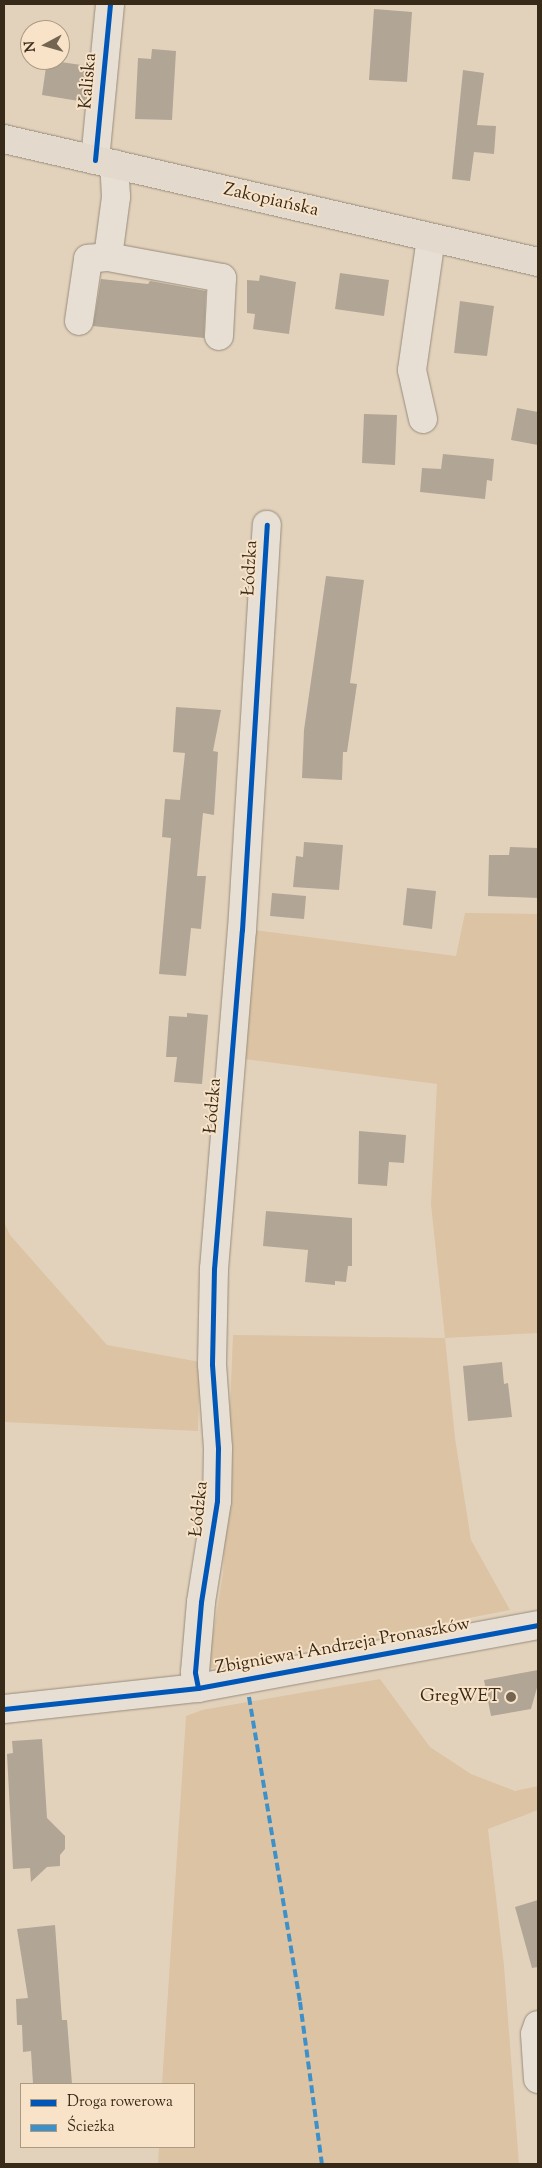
<!DOCTYPE html>
<meta charset="utf-8">
<style>
body{margin:0}
#map{position:relative;width:542px;height:2168px;overflow:hidden;background:#e3d2bb;font-family:"Sorts Mill Goudy",serif}
div>[style]{position:absolute}
.green>*{inset:0;background:#dbc3a4}
.building>*{inset:0;background:#b1a595}
.roads{filter:drop-shadow(0 0 1px #978c7d) drop-shadow(0 0 1px #978c7d)}
.minor>*{height:28px;margin:-14px;padding:0 14px;transform-origin:14px;border-radius:14px;background:#e7dfd4}
.major>*{height:28px;margin:-14px;padding:0 14px;transform-origin:14px;border-radius:14px;background:#e3d9cc}
.quiet>*{height:4px;margin-top:-2px;transform-origin:0;background:repeating-linear-gradient(90deg,#3e90c9 0 8px,transparent 0 12px)}
.cycleway>*{height:5px;margin:-2.5px;padding:0 2.5px;transform-origin:2.5px;border-radius:2.5px;background:#0057b8}
.dots>*{width:14px;height:14px;translate:-50% -50%;box-sizing:border-box;border:2px solid #f8e3c8;border-radius:50%}
span{translate:-50% -50%;white-space:nowrap;text-align:center;line-height:1.15;-webkit-text-stroke:4px #f8e3c8;paint-order:stroke}
.street-label{font-size:18px;color:#382a19}
.poi-label{font-size:18px;color:#382a19}
.right{translate:-100% -50%;text-align:right}
.frame{position:absolute;inset:0;border:5px solid #382a19;pointer-events:none}
.legend{position:absolute;left:20px;top:2083px;width:175px;height:65px;box-sizing:border-box;background:#f8e3c8;border:1px solid #ab9982;margin:0;padding:6px 9px;list-style:none;font-size:15px;color:#382a19}
.legend li{display:flex;align-items:center;gap:10px;height:25px}
.legend b{width:25px;border:1px solid #ab9982}
.north{position:absolute;left:20px;top:20px;width:50px;height:50px;box-sizing:border-box;background:#f8e3c8;border:1px solid #ab9982;border-radius:50%;rotate:264deg;font-size:14px;font-weight:700;line-height:20px;text-align:center;color:#382a19}
.north::after{content:'';display:block;margin:auto;width:18px;height:22px;background:#746552;clip-path:polygon(50% 0,100% 100%,50% 72%,0 100%)}
</style>
<div id="map">
<div class="green">
<i style="clip-path:polygon(465px 913px,538px 914px,538px 1333px,445px 1338px,455px 1438px,471px 1540px,510px 1610px,207px 1669px,223px 1574px,233px 1335px,445px 1338px,431px 1204px,437px 1084px,245px 1059px,254px 930px,456px 956px)"></i>
<i style="clip-path:polygon(4px 1222px,10px 1235px,107px 1345px,200px 1362px,198px 1431px,4px 1422px)"></i>
<i style="clip-path:polygon(380px 1679px,430px 1747px,471px 1774px,515px 1791px,538px 1786px,538px 1810px,488px 1829px,504px 1966px,519px 2164px,158px 2164px,159px 2147px,194px 2147px,194px 2084px,162px 2084px,186px 1716px,202px 1710px)"></i>
</div>
<div class="building">
<i style="clip-path:polygon(374px 9px,412px 12px,407px 82px,369px 80px)"></i>
<i style="clip-path:polygon(152px 49px,176px 51px,172px 120px,135px 119px,138px 58px,151px 59px)"></i>
<i style="clip-path:polygon(47px 60px,88px 66px,85px 102px,42px 95px)"></i>
<i style="clip-path:polygon(463px 70px,484px 73px,477px 125px,496px 126px,494px 154px,474px 152px,470px 181px,452px 179px)"></i>
<i style="clip-path:polygon(340px 273px,389px 280px,384px 316px,335px 309px)"></i>
<i style="clip-path:polygon(260px 275px,296px 282px,289px 334px,253px 329px,255px 314px,247px 313px,247px 280px,259px 281px)"></i>
<i style="clip-path:polygon(101px 279px,148px 284px,150px 281px,206px 291px,204px 338px,93px 326px)"></i>
<i style="clip-path:polygon(460px 301px,494px 306px,487px 356px,454px 353px)"></i>
<i style="clip-path:polygon(517px 408px,538px 412px,538px 445px,511px 440px)"></i>
<i style="clip-path:polygon(364px 414px,397px 415px,395px 465px,362px 463px)"></i>
<i style="clip-path:polygon(443px 454px,494px 459px,492px 481px,487px 480px,485px 499px,420px 492px,422px 468px,441px 469px)"></i>
<i style="clip-path:polygon(326px 576px,364px 580px,350px 683px,357px 684px,347px 752px,343px 752px,342px 780px,302px 778px,304px 730px)"></i>
<i style="clip-path:polygon(176px 707px,221px 710px,213px 751px,218px 752px,214px 815px,203px 813px,197px 876px,206px 876px,201px 929px,191px 928px,186px 976px,159px 974px,171px 838px,162px 837px,165px 799px,180px 800px,185px 753px,173px 752px)"></i>
<i style="clip-path:polygon(304px 842px,343px 845px,339px 890px,293px 887px,296px 856px,303px 857px)"></i>
<i style="clip-path:polygon(510px 847px,538px 848px,538px 898px,488px 896px,489px 855px,509px 855px)"></i>
<i style="clip-path:polygon(407px 888px,436px 891px,432px 929px,403px 925px)"></i>
<i style="clip-path:polygon(272px 893px,306px 896px,304px 919px,270px 916px)"></i>
<i style="clip-path:polygon(187px 1013px,208px 1015px,202px 1084px,174px 1082px,177px 1057px,166px 1057px,169px 1016px,187px 1017px)"></i>
<i style="clip-path:polygon(359px 1131px,406px 1135px,404px 1163px,389px 1162px,387px 1186px,358px 1184px)"></i>
<i style="clip-path:polygon(266px 1211px,352px 1218px,352px 1266px,348px 1266px,346px 1282px,335px 1281px,335px 1285px,305px 1282px,308px 1250px,263px 1246px)"></i>
<i style="clip-path:polygon(502px 1362px,504px 1384px,508px 1383px,512px 1417px,468px 1421px,463px 1366px)"></i>
<i style="clip-path:polygon(538px 1670px,538px 1684px,531px 1709px,491px 1716px,484px 1680px)"></i>
<i style="clip-path:polygon(42px 1739px,47px 1818px,65px 1836px,65px 1849px,60px 1855px,60px 1866px,47px 1867px,31px 1882px,30px 1868px,13px 1869px,7px 1754px,13px 1753px,12px 1741px)"></i>
<i style="clip-path:polygon(538px 1900px,538px 1967px,532px 1968px,515px 1907px)"></i>
<i style="clip-path:polygon(55px 1925px,62px 2020px,67px 2020px,72px 2084px,33px 2084px,31px 2051px,23px 2052px,22px 2025px,17px 2025px,16px 1999px,28px 1998px,17px 1929px)"></i>
</div>
<div class="roads">
<div class="minor">
<i style="left:95px;top:160px;width:157px;rotate:-84.5deg"></i>
<i style="left:108px;top:257px;width:116px;rotate:10.4deg"></i>
<i style="left:222px;top:278px;width:58px;rotate:93deg"></i>
<i style="left:79px;top:321px;width:63px;rotate:-81.7deg"></i>
<i style="left:88px;top:259px;width:20px;rotate:-6deg"></i>
<i style="left:108px;top:257px;width:61px;rotate:-82.4deg"></i>
<i style="left:116px;top:197px;width:33px;rotate:-93deg"></i>
<i style="left:423px;top:419px;width:50px;rotate:-102.7deg"></i>
<i style="left:412px;top:370px;width:133px;rotate:-81.8deg"></i>
<i style="left:198px;top:1688px;width:16px;rotate:-101deg"></i>
<i style="left:195px;top:1672px;width:70px;rotate:-85.1deg"></i>
<i style="left:201px;top:1602px;width:102px;rotate:-81deg"></i>
<i style="left:217px;top:1501px;width:53px;rotate:-88.9deg"></i>
<i style="left:218px;top:1448px;width:84px;rotate:-94.1deg"></i>
<i style="left:212px;top:1364px;width:95px;rotate:-88.8deg"></i>
<i style="left:214px;top:1269px;width:340px;rotate:-85.3deg"></i>
<i style="left:242px;top:930px;width:406px;rotate:-86.5deg"></i>
<i style="left:4px;top:1709px;width:195px;rotate:-6.2deg"></i>
<i style="left:198px;top:1688px;width:346px;rotate:-10.5deg"></i>
<i style="left:538px;top:2025px;width:9px;rotate:108deg"></i>
<i style="left:535px;top:2034px;width:45px;rotate:86.2deg"></i>
</div>
<div class="major">
<i style="left:4px;top:139px;width:548px;rotate:12.97deg"></i>
</div>
</div>
<div class="quiet">
<i style="left:249px;top:1697px;width:309px;rotate:80.5deg"></i>
<i style="left:300px;top:2002px;width:163px;rotate:82.3deg"></i>
</div>
<div class="cycleway">
<i style="left:95px;top:160px;width:157px;rotate:-84.5deg"></i>
<i style="left:198px;top:1688px;width:16px;rotate:-101deg"></i>
<i style="left:195px;top:1672px;width:70px;rotate:-85.1deg"></i>
<i style="left:201px;top:1602px;width:102px;rotate:-81deg"></i>
<i style="left:217px;top:1501px;width:53px;rotate:-88.9deg"></i>
<i style="left:218px;top:1448px;width:84px;rotate:-94.1deg"></i>
<i style="left:212px;top:1364px;width:95px;rotate:-88.8deg"></i>
<i style="left:214px;top:1269px;width:340px;rotate:-85.3deg"></i>
<i style="left:242px;top:930px;width:406px;rotate:-86.5deg"></i>
<i style="left:4px;top:1709px;width:195px;rotate:-6.2deg"></i>
<i style="left:198px;top:1688px;width:346px;rotate:-10.5deg"></i>
</div>
<div class="dots">
<i style="left:511px;top:1697px;background:#746552"></i>
</div>
<div class="street-label">
<span style="left:89px;top:81px;rotate:-85deg">Kaliska</span>
<span style="left:271px;top:201px;rotate:13deg">Zakopiańska</span>
<span style="left:251px;top:568px;rotate:-87deg">Łódzka</span>
<span style="left:214px;top:1106px;rotate:-85deg">Łódzka</span>
<span style="left:200px;top:1509px;rotate:-84deg">Łódzka</span>
<span style="left:343px;top:1647px;rotate:-10deg">Zbigniewa i Andrzeja Pronaszków</span>
</div>
<div class="poi-label">
<span class="right" style="left:501px;top:1697px">GregWET</span>
</div>
<div class="frame"></div>
<ul class="legend">
<li><b style="height:6px;background:#0057b8"></b>Droga rowerowa</li>
<li><b style="height:6px;background:#3e90c9"></b>Ścieżka</li>
</ul>
<div class="north">N</div>
</div>
